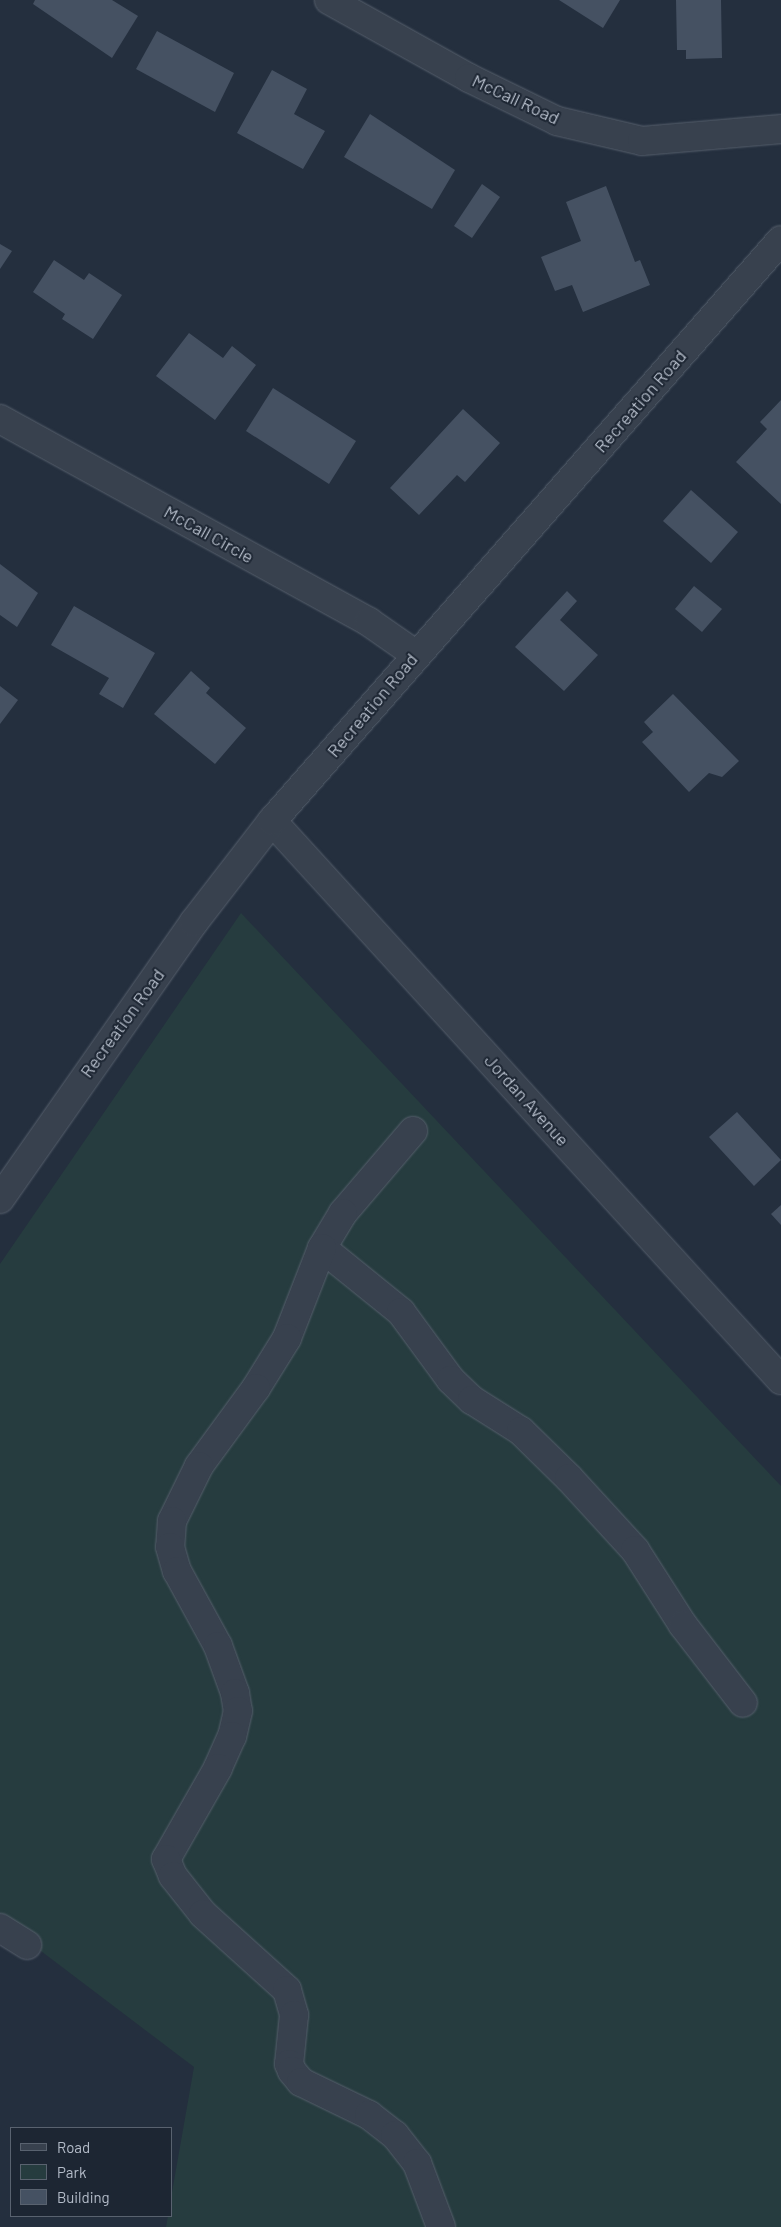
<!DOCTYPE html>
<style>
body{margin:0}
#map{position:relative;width:781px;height:2227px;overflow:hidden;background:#242f3e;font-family:Barlow,sans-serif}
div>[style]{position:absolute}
.green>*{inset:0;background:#263c3f}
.building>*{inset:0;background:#455162}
.roads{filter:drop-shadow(0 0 1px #565f6c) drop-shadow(0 0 1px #565f6c)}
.minor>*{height:28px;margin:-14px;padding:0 14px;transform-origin:14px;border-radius:14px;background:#38414e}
span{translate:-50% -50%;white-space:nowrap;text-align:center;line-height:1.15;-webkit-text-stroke:4px #1d2633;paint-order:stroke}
.street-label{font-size:18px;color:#b4bcc9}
.legend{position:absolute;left:10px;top:2127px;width:162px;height:90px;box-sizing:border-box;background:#1d2633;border:1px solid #59626f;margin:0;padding:6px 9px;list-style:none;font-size:15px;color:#b4bcc9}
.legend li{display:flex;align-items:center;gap:10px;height:25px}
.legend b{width:25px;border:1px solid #59626f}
</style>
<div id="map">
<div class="green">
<i style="clip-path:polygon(241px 913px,781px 1486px,781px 2227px,166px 2227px,168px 2216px,171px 2216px,171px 2198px,194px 2067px,0 1920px,0 1264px)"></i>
</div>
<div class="building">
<i style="clip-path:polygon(35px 0,112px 0,138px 16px,112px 58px,33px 4px)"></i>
<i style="clip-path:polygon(559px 0,620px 0,603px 28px)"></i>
<i style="clip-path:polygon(676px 0,721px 0,722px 58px,686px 59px,686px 50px,677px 50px)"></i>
<i style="clip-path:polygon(157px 31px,234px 73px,215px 112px,136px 69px)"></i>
<i style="clip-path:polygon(272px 70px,307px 89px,294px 114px,325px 131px,303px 169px,237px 133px)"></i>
<i style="clip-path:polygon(370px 114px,455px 170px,432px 209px,344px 157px)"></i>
<i style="clip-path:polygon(482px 184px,500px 197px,472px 238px,454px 226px)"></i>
<i style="clip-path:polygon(606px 186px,635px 262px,640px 260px,650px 285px,583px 312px,572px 285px,555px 291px,541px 257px,581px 241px,566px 202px)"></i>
<i style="clip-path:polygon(0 244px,12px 251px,0 269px)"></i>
<i style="clip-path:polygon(54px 260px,84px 280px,89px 273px,122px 295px,93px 339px,62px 319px,65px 314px,33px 292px)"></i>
<i style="clip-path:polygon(189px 333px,223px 358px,232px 346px,256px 365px,215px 420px,156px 376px)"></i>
<i style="clip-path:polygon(273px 388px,356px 441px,329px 484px,246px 431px)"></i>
<i style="clip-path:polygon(781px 400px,781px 504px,736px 462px,767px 429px,760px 422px)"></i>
<i style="clip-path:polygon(463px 409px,500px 443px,465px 482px,457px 475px,419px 515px,390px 488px)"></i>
<i style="clip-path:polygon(691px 490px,738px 532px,711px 563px,663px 521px)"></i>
<i style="clip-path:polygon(0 564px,38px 593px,17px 627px,0 615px)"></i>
<i style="clip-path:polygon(694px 586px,722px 609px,702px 632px,675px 609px)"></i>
<i style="clip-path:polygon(567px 591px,577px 601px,560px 620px,598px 655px,564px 691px,515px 647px)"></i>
<i style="clip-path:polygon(74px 606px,155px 653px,123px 708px,99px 694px,109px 678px,51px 645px)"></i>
<i style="clip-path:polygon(191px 671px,210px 688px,206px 693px,246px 728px,215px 764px,154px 714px)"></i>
<i style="clip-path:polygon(0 686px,18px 700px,0 724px)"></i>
<i style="clip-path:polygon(673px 694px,739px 761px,722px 777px,709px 773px,689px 792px,642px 742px,653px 732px,644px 722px)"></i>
<i style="clip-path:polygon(737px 1112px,781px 1160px,754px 1186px,709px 1137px)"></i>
<i style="clip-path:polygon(781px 1205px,781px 1225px,771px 1214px)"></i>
</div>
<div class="roads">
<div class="minor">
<i style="left:329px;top:0;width:160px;rotate:29.1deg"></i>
<i style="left:469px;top:78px;width:98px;rotate:26deg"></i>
<i style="left:557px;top:121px;width:87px;rotate:13.2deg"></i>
<i style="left:642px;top:141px;width:140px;rotate:-4.9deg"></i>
<i style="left:0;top:419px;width:421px;rotate:28.8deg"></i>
<i style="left:369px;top:622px;width:56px;rotate:34.8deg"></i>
<i style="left:272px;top:821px;width:756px;rotate:47.68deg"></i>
<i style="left:413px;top:1131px;width:108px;rotate:130.5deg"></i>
<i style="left:343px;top:1213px;width:41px;rotate:121deg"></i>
<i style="left:322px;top:1248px;width:102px;rotate:39deg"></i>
<i style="left:401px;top:1312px;width:84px;rotate:53.7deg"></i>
<i style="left:451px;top:1380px;width:29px;rotate:44deg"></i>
<i style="left:472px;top:1400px;width:58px;rotate:32.3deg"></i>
<i style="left:521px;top:1431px;width:67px;rotate:44.4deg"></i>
<i style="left:569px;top:1478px;width:98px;rotate:47.5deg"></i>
<i style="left:635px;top:1550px;width:89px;rotate:57.4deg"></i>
<i style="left:683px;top:1625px;width:98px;rotate:52.4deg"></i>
<i style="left:0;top:1199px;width:338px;rotate:-55deg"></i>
<i style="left:194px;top:922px;width:128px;rotate:-52.3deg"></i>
<i style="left:272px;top:821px;width:772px;rotate:-48.78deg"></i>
<i style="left:322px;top:1248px;width:97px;rotate:111.3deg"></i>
<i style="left:287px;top:1338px;width:59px;rotate:121.8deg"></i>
<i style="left:256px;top:1388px;width:97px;rotate:126.2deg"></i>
<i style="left:199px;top:1466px;width:61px;rotate:116.1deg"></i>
<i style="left:172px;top:1521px;width:26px;rotate:94deg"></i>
<i style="left:170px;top:1547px;width:25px;rotate:74deg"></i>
<i style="left:177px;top:1571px;width:85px;rotate:61.3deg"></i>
<i style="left:218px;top:1646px;width:50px;rotate:70.1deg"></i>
<i style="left:235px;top:1693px;width:18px;rotate:81deg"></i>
<i style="left:238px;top:1711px;width:26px;rotate:103deg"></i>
<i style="left:232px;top:1736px;width:35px;rotate:114deg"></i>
<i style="left:218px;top:1768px;width:105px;rotate:119.7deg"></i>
<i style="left:166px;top:1859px;width:18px;rotate:68deg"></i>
<i style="left:173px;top:1876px;width:48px;rotate:51.7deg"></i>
<i style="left:203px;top:1914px;width:113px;rotate:42.1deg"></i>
<i style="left:287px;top:1990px;width:26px;rotate:74deg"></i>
<i style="left:294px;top:2015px;width:49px;rotate:95.8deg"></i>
<i style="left:289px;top:2064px;width:8px;rotate:67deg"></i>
<i style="left:292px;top:2071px;width:14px;rotate:51deg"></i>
<i style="left:301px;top:2082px;width:76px;rotate:25.9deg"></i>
<i style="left:369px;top:2115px;width:33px;rotate:38deg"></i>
<i style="left:395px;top:2135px;width:36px;rotate:52deg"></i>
<i style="left:417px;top:2163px;width:68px;rotate:69.4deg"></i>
<i style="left:0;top:1928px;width:32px;rotate:32deg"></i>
</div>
</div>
<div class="street-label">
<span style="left:516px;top:99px;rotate:25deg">McCall Road</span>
<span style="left:640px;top:401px;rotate:-49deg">Recreation Road</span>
<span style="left:209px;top:534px;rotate:29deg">McCall Circle</span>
<span style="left:372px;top:705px;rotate:-50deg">Recreation Road</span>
<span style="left:122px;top:1023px;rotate:-54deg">Recreation Road</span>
<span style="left:527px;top:1100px;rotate:48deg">Jordan Avenue</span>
</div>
<ul class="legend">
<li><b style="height:6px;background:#38414e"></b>Road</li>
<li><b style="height:14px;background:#263c3f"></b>Park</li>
<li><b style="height:14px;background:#455162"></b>Building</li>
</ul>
</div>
